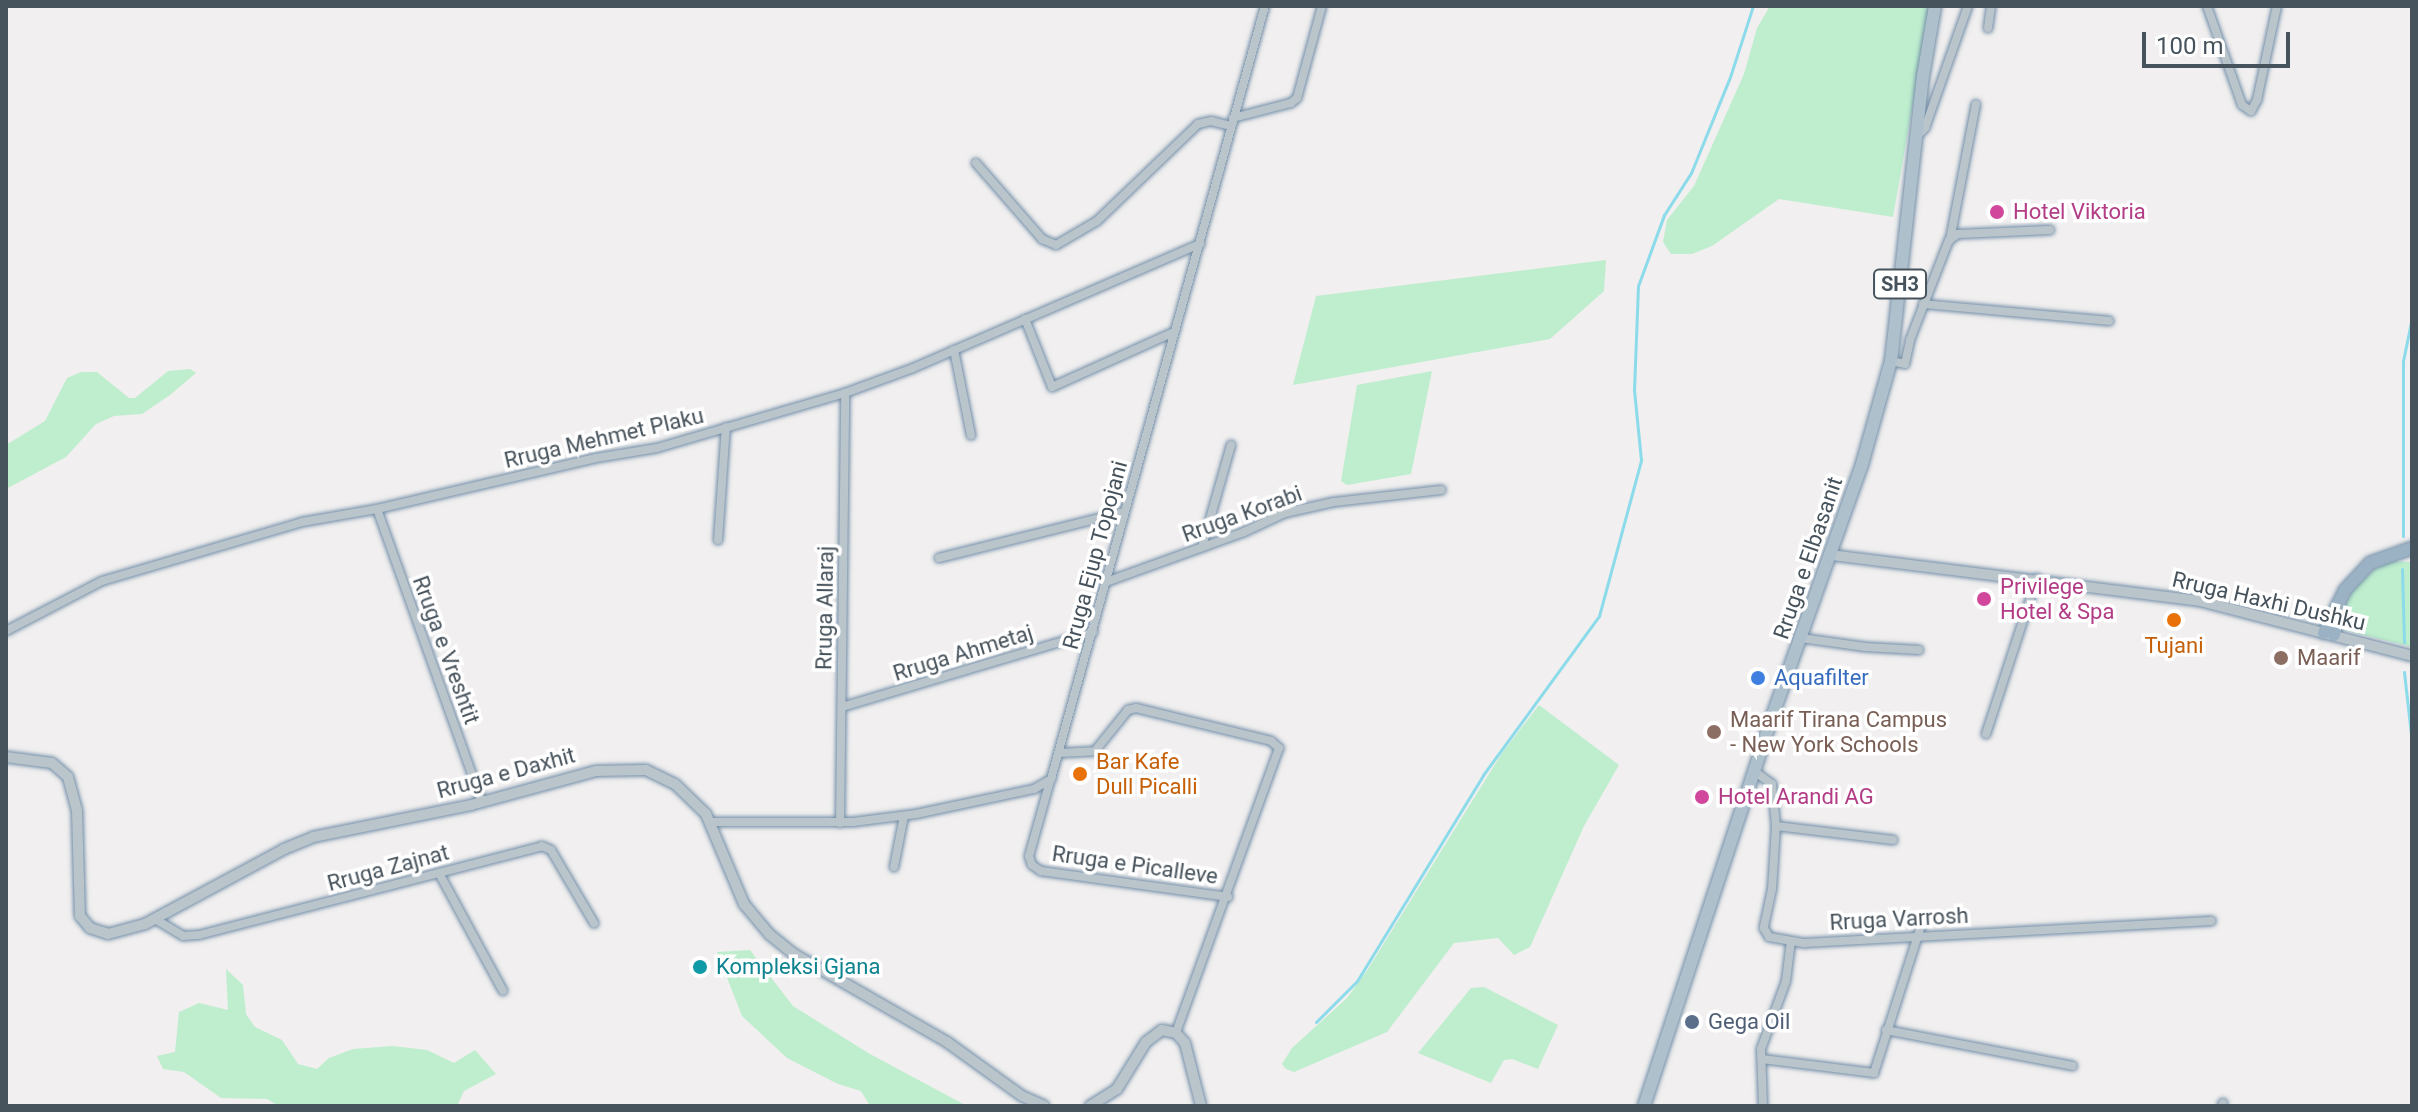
<!DOCTYPE html>
<style>
body{margin:0}
#map{position:relative;width:2418px;height:1112px;overflow:hidden;background:#f1efef;font-family:Roboto,sans-serif}
div>[style]{position:absolute}
.green>*{inset:0;background:#beeece}
.stream>*{height:3px;margin:-1.5px;padding:0 1.5px;transform-origin:1.5px;border-radius:1.5px;background:#8cdbea}
.roads{filter:drop-shadow(0 0 2px #738fa8) drop-shadow(0 0 2px #738fa8)}
.minor>*{height:8px;margin:-4px;padding:0 4px;transform-origin:4px;border-radius:4px;background:#bac4cb}
.tertiary>*{height:10px;margin:-5px;padding:0 5px;transform-origin:5px;border-radius:5px;background:#bac4cb}
.primary>*{height:12px;margin:-6px;padding:0 6px;transform-origin:6px;border-radius:6px;background:#afc0cd}
.trunk>*{height:12px;margin:-6px;padding:0 6px;transform-origin:6px;border-radius:6px;background:#9bb2c4}
.dots>*{width:22px;height:22px;translate:-50% -50%;box-sizing:border-box;border:4px solid #fff;border-radius:50%}
span{translate:-50% -50%;white-space:nowrap;text-align:center;line-height:1.15;-webkit-text-stroke:7px #fff;paint-order:stroke}
.shield-label span{padding:2px 6px;background:#fff;border:2px solid;border-radius:6px;-webkit-text-stroke-width:0}
.shield-label{font-size:20px;color:#47535c;font-weight:700}
.hotel-label{font-size:22px;color:#b23c85}
.left{translate:0 -50%;text-align:left}
.street-label{font-size:22px;color:#47535c}
.food-label{font-size:22px;color:#c56008}
.education-label{font-size:22px;color:#785e54}
.shop-label{font-size:22px;color:#366cbe}
.culture-label{font-size:22px;color:#0d838f}
.service-label{font-size:22px;color:#4e5e75}
.frame{position:absolute;inset:0;border:8px solid #47535c;pointer-events:none}
.scale{position:absolute;left:2142px;top:32px;width:148px;height:36px;box-sizing:border-box;border:4px solid #47535c;border-top:0;padding-left:10px;font-size:24px;line-height:28px;white-space:nowrap;color:#47535c;-webkit-text-stroke:6px #fff;paint-order:stroke}
</style>
<div id="map">
<div class="green">
<i style="clip-path:polygon(1770px 6px,1930px 6px,1893px 217px,1779px 199px,1712px 246px,1692px 254px,1671px 254px,1663px 242px,1667px 220px,1694px 186px,1744px 74px,1757px 28px)"></i>
<i style="clip-path:polygon(1606px 260px,1604px 291px,1550px 339px,1293px 385px,1316px 296px)"></i>
<i style="clip-path:polygon(190px 369px,196px 373px,170px 395px,142px 414px,114px 416px,96px 424px,66px 457px,6px 489px,6px 445px,45px 421px,67px 378px,81px 372px,97px 372px,129px 398px,135px 398px,168px 371px)"></i>
<i style="clip-path:polygon(1432px 371px,1411px 474px,1347px 485px,1341px 481px,1357px 385px)"></i>
<i style="clip-path:polygon(2391px 561px,2412px 562px,2412px 647px,2343px 630px,2341px 626px,2346px 603px,2354px 589px,2375px 569px)"></i>
<i style="clip-path:polygon(1539px 705px,1619px 765px,1584px 826px,1530px 947px,1514px 955px,1498px 938px,1454px 943px,1387px 1032px,1294px 1072px,1286px 1069px,1282px 1064px,1292px 1048px,1347px 998px,1368px 969px,1502px 753px)"></i>
<i style="clip-path:polygon(750px 950px,793px 1006px,870px 1054px,967px 1106px,870px 1106px,861px 1091px,838px 1084px,787px 1058px,742px 1016px,717px 952px)"></i>
<i style="clip-path:polygon(226px 969px,243px 985px,246px 1014px,255px 1027px,282px 1040px,298px 1064px,317px 1069px,329px 1058px,353px 1049px,392px 1046px,427px 1050px,454px 1063px,475px 1050px,496px 1074px,464px 1091px,457px 1106px,277px 1105px,267px 1099px,221px 1098px,184px 1072px,163px 1069px,157px 1056px,175px 1052px,179px 1012px,199px 1003px,228px 1010px)"></i>
<i style="clip-path:polygon(1484px 987px,1558px 1025px,1538px 1069px,1512px 1059px,1504px 1060px,1491px 1083px,1418px 1053px,1471px 988px)"></i>
</div>
<div class="stream">
<i style="left:2403px;top:536px;width:175px;rotate:-90deg"></i>
<i style="left:2403px;top:361px;width:45px;rotate:-78.4deg"></i>
<i style="left:2402px;top:569px;width:73px;rotate:88.4deg"></i>
<i style="left:2404px;top:672px;width:71px;rotate:83.6deg"></i>
<i style="left:1316px;top:1022px;width:58px;rotate:-45deg"></i>
<i style="left:1357px;top:981px;width:241px;rotate:-58.5deg"></i>
<i style="left:1483px;top:775px;width:197px;rotate:-53.9deg"></i>
<i style="left:1599px;top:616px;width:162px;rotate:-74.9deg"></i>
<i style="left:1641px;top:460px;width:70px;rotate:-95.7deg"></i>
<i style="left:1634px;top:390px;width:104px;rotate:-87.8deg"></i>
<i style="left:1638px;top:286px;width:76px;rotate:-69.9deg"></i>
<i style="left:1664px;top:215px;width:50px;rotate:-57.3deg"></i>
<i style="left:1691px;top:173px;width:104px;rotate:-67.9deg"></i>
<i style="left:1730px;top:77px;width:75px;rotate:-72.1deg"></i>
</div>
<div class="roads">
<div class="minor">
<i style="left:2207px;top:6px;width:105px;rotate:70.5deg"></i>
<i style="left:2242px;top:105px;width:11px;rotate:34deg"></i>
<i style="left:2251px;top:111px;width:13px;rotate:-61deg"></i>
<i style="left:2257px;top:100px;width:96px;rotate:-78deg"></i>
<i style="left:1988px;top:28px;width:22px;rotate:-82deg"></i>
<i style="left:1233px;top:118px;width:60px;rotate:-14.5deg"></i>
<i style="left:1291px;top:103px;width:8px;rotate:-40deg"></i>
<i style="left:1297px;top:98px;width:95px;rotate:-74.8deg"></i>
<i style="left:1916px;top:137px;width:13px;rotate:-45deg"></i>
<i style="left:1925px;top:128px;width:129px;rotate:-70.6deg"></i>
<i style="left:976px;top:163px;width:101px;rotate:49deg"></i>
<i style="left:1042px;top:239px;width:15px;rotate:23deg"></i>
<i style="left:1056px;top:245px;width:48px;rotate:-30.3deg"></i>
<i style="left:1097px;top:221px;width:140px;rotate:-43.8deg"></i>
<i style="left:1198px;top:124px;width:13px;rotate:-13deg"></i>
<i style="left:1211px;top:121px;width:21px;rotate:14deg"></i>
<i style="left:1950px;top:240px;width:138px;rotate:-79.2deg"></i>
<i style="left:1923px;top:304px;width:187px;rotate:5.2deg"></i>
<i style="left:1025px;top:319px;width:73px;rotate:68.3deg"></i>
<i style="left:1052px;top:387px;width:134px;rotate:-24.3deg"></i>
<i style="left:954px;top:350px;width:87px;rotate:78.7deg"></i>
<i style="left:1891px;top:361px;width:14px;rotate:12deg"></i>
<i style="left:1905px;top:364px;width:25px;rotate:-78deg"></i>
<i style="left:1910px;top:340px;width:107px;rotate:-68.7deg"></i>
<i style="left:1949px;top:240px;width:11px;rotate:-34deg"></i>
<i style="left:1958px;top:234px;width:92px;rotate:-2.5deg"></i>
<i style="left:377px;top:509px;width:312px;rotate:70.3deg"></i>
<i style="left:718px;top:540px;width:113px;rotate:-86deg"></i>
<i style="left:1202px;top:547px;width:106px;rotate:-74.1deg"></i>
<i style="left:939px;top:558px;width:191px;rotate:-14deg"></i>
<i style="left:1106px;top:582px;width:147px;rotate:-19.9deg"></i>
<i style="left:1244px;top:532px;width:45px;rotate:-24.9deg"></i>
<i style="left:1285px;top:513px;width:50px;rotate:-12.7deg"></i>
<i style="left:1334px;top:502px;width:108px;rotate:-6.4deg"></i>
<i style="left:6px;top:631px;width:108px;rotate:-27.5deg"></i>
<i style="left:102px;top:581px;width:209px;rotate:-16.4deg"></i>
<i style="left:302px;top:522px;width:76px;rotate:-9.8deg"></i>
<i style="left:377px;top:509px;width:225px;rotate:-13.1deg"></i>
<i style="left:596px;top:458px;width:62px;rotate:-9.3deg"></i>
<i style="left:657px;top:448px;width:196px;rotate:-16.3deg"></i>
<i style="left:845px;top:393px;width:72px;rotate:-20.2deg"></i>
<i style="left:913px;top:368px;width:313px;rotate:-23.4deg"></i>
<i style="left:1801px;top:638px;width:65px;rotate:8deg"></i>
<i style="left:1865px;top:647px;width:54px;rotate:3.2deg"></i>
<i style="left:842px;top:707px;width:262px;rotate:-16.6deg"></i>
<i style="left:1986px;top:734px;width:164px;rotate:-71.9deg"></i>
<i style="left:1060px;top:753px;width:35px;rotate:-3deg"></i>
<i style="left:1095px;top:751px;width:53px;rotate:-51.2deg"></i>
<i style="left:1128px;top:710px;width:8px;rotate:-14deg"></i>
<i style="left:1136px;top:708px;width:139px;rotate:13.7deg"></i>
<i style="left:1271px;top:741px;width:11px;rotate:41deg"></i>
<i style="left:1279px;top:748px;width:303px;rotate:109.9deg"></i>
<i style="left:1754px;top:771px;width:22px;rotate:36deg"></i>
<i style="left:1772px;top:784px;width:42px;rotate:84.6deg"></i>
<i style="left:1776px;top:826px;width:63px;rotate:93.6deg"></i>
<i style="left:1772px;top:889px;width:40px;rotate:102deg"></i>
<i style="left:1764px;top:928px;width:10px;rotate:61deg"></i>
<i style="left:1769px;top:937px;width:36px;rotate:10deg"></i>
<i style="left:1804px;top:943px;width:408px;rotate:-3.1deg"></i>
<i style="left:1050px;top:781px;width:78px;rotate:105.6deg"></i>
<i style="left:1029px;top:856px;width:9px;rotate:72deg"></i>
<i style="left:1032px;top:865px;width:11px;rotate:34deg"></i>
<i style="left:1041px;top:871px;width:189px;rotate:7.9deg"></i>
<i style="left:711px;top:822px;width:142px"></i>
<i style="left:853px;top:822px;width:64px;rotate:-7.2deg"></i>
<i style="left:916px;top:814px;width:121px;rotate:-12deg"></i>
<i style="left:1034px;top:789px;width:20px;rotate:-30deg"></i>
<i style="left:1051px;top:779px;width:802px;rotate:-74.53deg"></i>
<i style="left:840px;top:823px;width:430px;rotate:-89.3deg"></i>
<i style="left:1776px;top:826px;width:118px;rotate:6.8deg"></i>
<i style="left:894px;top:867px;width:52px;rotate:-78.9deg"></i>
<i style="left:439px;top:873px;width:134px;rotate:61.5deg"></i>
<i style="left:155px;top:919px;width:33px;rotate:31deg"></i>
<i style="left:183px;top:936px;width:16px;rotate:-4deg"></i>
<i style="left:199px;top:935px;width:354px;rotate:-14.5deg"></i>
<i style="left:542px;top:846px;width:10px;rotate:24deg"></i>
<i style="left:551px;top:850px;width:85px;rotate:59.5deg"></i>
<i style="left:1886px;top:1030px;width:190px;rotate:10.9deg"></i>
<i style="left:1762px;top:1059px;width:113px;rotate:7.1deg"></i>
<i style="left:1874px;top:1073px;width:162px;rotate:-72.3deg"></i>
<i style="left:1763px;top:1106px;width:57px;rotate:-92deg"></i>
<i style="left:1761px;top:1049px;width:72px;rotate:-69.8deg"></i>
<i style="left:1786px;top:981px;width:38px;rotate:-83deg"></i>
<i style="left:2222px;top:1106px;width:3px;rotate:-72deg"></i>
</div>
<div class="tertiary">
<i style="left:1831px;top:555px;width:372px;rotate:7.1deg"></i>
<i style="left:2200px;top:601px;width:219px;rotate:14.5deg"></i>
<i style="left:6px;top:757px;width:46px;rotate:7.4deg"></i>
<i style="left:52px;top:763px;width:21px;rotate:41deg"></i>
<i style="left:68px;top:777px;width:34px;rotate:75deg"></i>
<i style="left:77px;top:810px;width:106px;rotate:88.4deg"></i>
<i style="left:80px;top:916px;width:16px;rotate:50deg"></i>
<i style="left:90px;top:928px;width:19px;rotate:18deg"></i>
<i style="left:108px;top:934px;width:38px;rotate:-15deg"></i>
<i style="left:145px;top:924px;width:158px;rotate:-28.3deg"></i>
<i style="left:284px;top:849px;width:31px;rotate:-22deg"></i>
<i style="left:313px;top:837px;width:161px;rotate:-11.4deg"></i>
<i style="left:471px;top:805px;width:130px;rotate:-15.2deg"></i>
<i style="left:596px;top:771px;width:50px;rotate:-1.1deg"></i>
<i style="left:646px;top:770px;width:32px;rotate:26deg"></i>
<i style="left:675px;top:784px;width:43px;rotate:44.1deg"></i>
<i style="left:706px;top:814px;width:98px;rotate:67.1deg"></i>
<i style="left:744px;top:904px;width:39px;rotate:50deg"></i>
<i style="left:769px;top:934px;width:32px;rotate:39deg"></i>
<i style="left:794px;top:954px;width:177px;rotate:29.9deg"></i>
<i style="left:947px;top:1042px;width:92px;rotate:35.8deg"></i>
<i style="left:1022px;top:1096px;width:24px;rotate:24deg"></i>
<i style="left:1090px;top:1106px;width:32px;rotate:-32deg"></i>
<i style="left:1117px;top:1089px;width:55px;rotate:-58.3deg"></i>
<i style="left:1146px;top:1042px;width:20px;rotate:-37deg"></i>
<i style="left:1162px;top:1030px;width:14px;rotate:12deg"></i>
<i style="left:1176px;top:1033px;width:13px;rotate:48deg"></i>
<i style="left:1185px;top:1043px;width:65px;rotate:75.7deg"></i>
</div>
<div class="primary">
<i style="left:1644px;top:1106px;width:410px;rotate:-71.8deg"></i>
<i style="left:1772px;top:717px;width:269px;rotate:-70.4deg"></i>
<i style="left:1862px;top:464px;width:107px;rotate:-74.3deg"></i>
<i style="left:1891px;top:361px;width:287px;rotate:-83.6deg"></i>
<i style="left:1923px;top:76px;width:71px;rotate:-80.3deg"></i>
</div>
<div class="trunk">
<i style="left:2324px;top:633px;width:48px;rotate:-64deg"></i>
<i style="left:2345px;top:590px;width:37px;rotate:-47deg"></i>
<i style="left:2370px;top:563px;width:45px;rotate:-19.7deg"></i>
<i style="left:2334px;top:635px;width:25px;rotate:-78deg"></i>
</div>
</div>
<div class="dots">
<i style="left:1997px;top:212px;background:#d1479c"></i>
<i style="left:1984px;top:599px;background:#d1479c"></i>
<i style="left:2174px;top:620px;background:#e8710a"></i>
<i style="left:2281px;top:658px;background:#8d6e63"></i>
<i style="left:1758px;top:678px;background:#3f7fe0"></i>
<i style="left:1714px;top:732px;background:#8d6e63"></i>
<i style="left:1080px;top:774px;background:#e8710a"></i>
<i style="left:1702px;top:797px;background:#d1479c"></i>
<i style="left:700px;top:967px;background:#0f9aa8"></i>
<i style="left:1692px;top:1022px;background:#5c6f8a"></i>
</div>
<div class="shield-label">
<span style="left:1900px;top:284px">SH3</span>
</div>
<div class="hotel-label">
<span class="left" style="left:2013px;top:212px">Hotel Viktoria</span>
<span class="left" style="left:2000px;top:599px">Privilege<br>Hotel &amp; Spa</span>
<span class="left" style="left:1718px;top:797px">Hotel Arandi AG</span>
</div>
<div class="street-label">
<span style="left:604px;top:438px;rotate:-13deg">Rruga Mehmet Plaku</span>
<span style="left:1242px;top:514px;rotate:-20deg">Rruga Korabi</span>
<span style="left:1095px;top:555px;rotate:-75deg">Rruga Ejup Topojani</span>
<span style="left:1808px;top:558px;rotate:-71deg">Rruga e Elbasanit</span>
<span style="left:2269px;top:601px;rotate:13deg">Rruga Haxhi Dushku</span>
<span style="left:825px;top:608px;rotate:-89deg">Rruga Allaraj</span>
<span style="left:446px;top:650px;rotate:70deg">Rruga e Vreshtit</span>
<span style="left:963px;top:653px;rotate:-17deg">Rruga Ahmetaj</span>
<span style="left:506px;top:773px;rotate:-15deg">Rruga e Daxhit</span>
<span style="left:1135px;top:865px;rotate:8deg">Rruga e Picalleve</span>
<span style="left:388px;top:868px;rotate:-15deg">Rruga Zajnat</span>
<span style="left:1899px;top:919px;rotate:-3deg">Rruga Varrosh</span>
</div>
<div class="food-label">
<span style="left:2174px;top:646px">Tujani</span>
<span class="left" style="left:1096px;top:774px">Bar Kafe<br>Dull Picalli</span>
</div>
<div class="education-label">
<span class="left" style="left:2297px;top:658px">Maarif</span>
<span class="left" style="left:1730px;top:732px">Maarif Tirana Campus<br>- New York Schools</span>
</div>
<div class="shop-label">
<span class="left" style="left:1774px;top:678px">Aquafilter</span>
</div>
<div class="culture-label">
<span class="left" style="left:716px;top:967px">Kompleksi Gjana</span>
</div>
<div class="service-label">
<span class="left" style="left:1708px;top:1022px">Gega Oil</span>
</div>
<div class="frame"></div>
<div class="scale">100 m</div>
</div>
